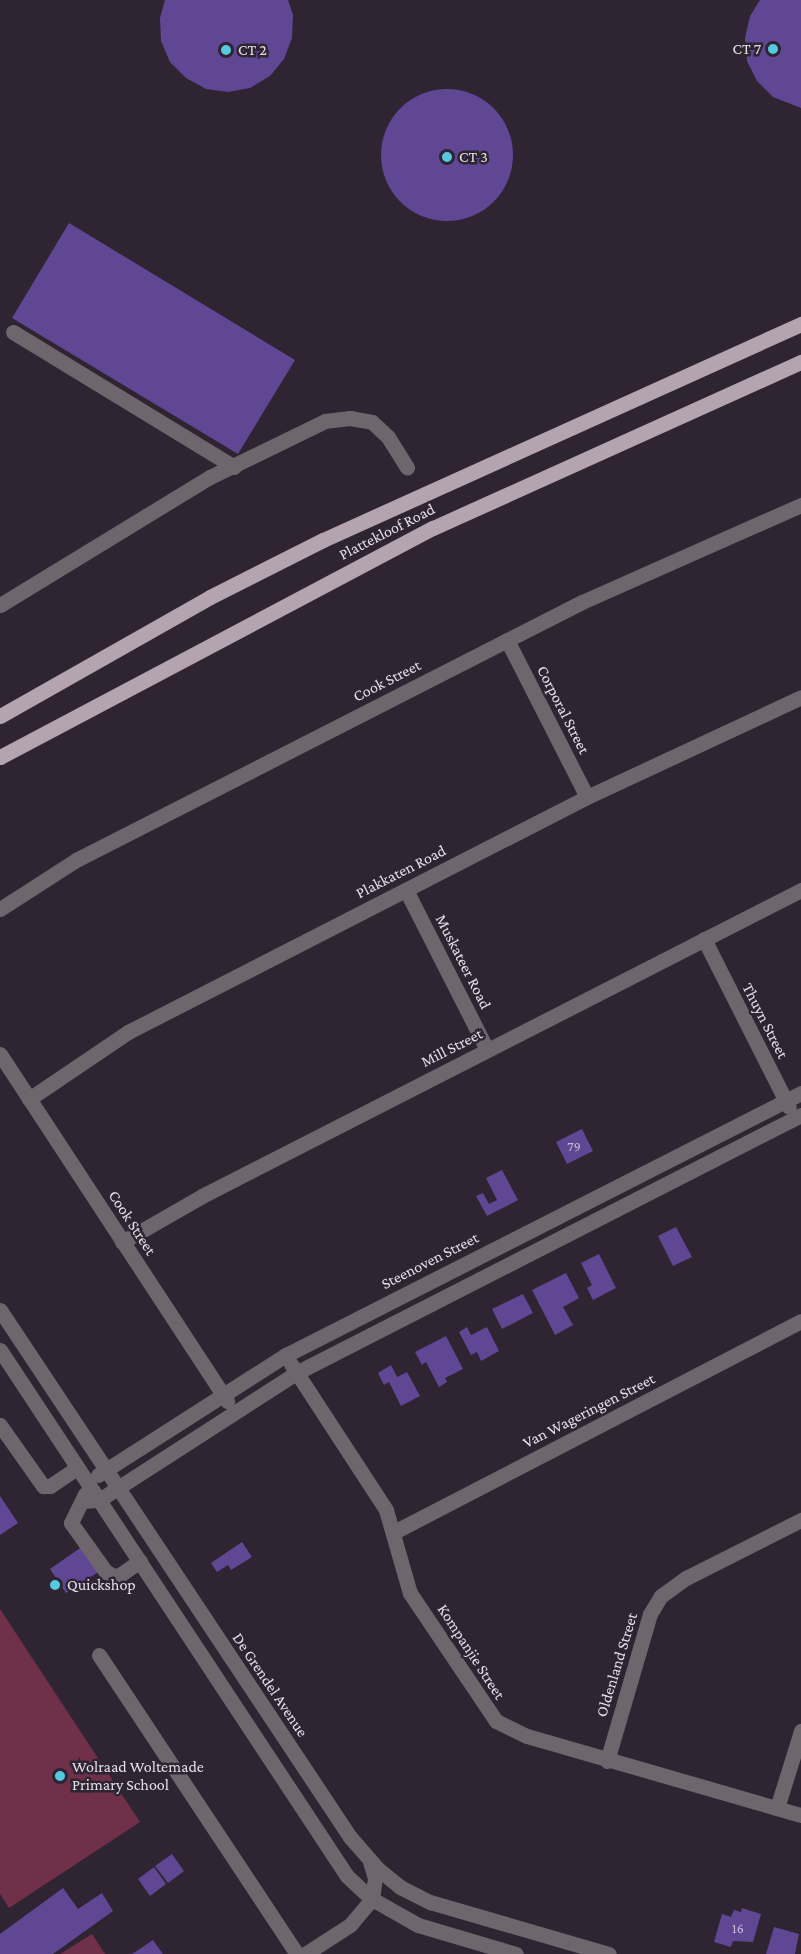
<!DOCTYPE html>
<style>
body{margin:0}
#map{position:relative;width:801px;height:1954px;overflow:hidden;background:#2e2432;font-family:"Crimson Pro",serif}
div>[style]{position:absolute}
.green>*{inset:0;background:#71304a}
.building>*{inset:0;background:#5f4794}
.round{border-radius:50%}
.minor>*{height:15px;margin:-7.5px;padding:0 7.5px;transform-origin:7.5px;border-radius:7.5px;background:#6e666c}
.major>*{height:15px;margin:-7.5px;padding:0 7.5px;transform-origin:7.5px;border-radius:7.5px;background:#b4a4af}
.dots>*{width:16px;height:16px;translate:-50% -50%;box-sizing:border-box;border:3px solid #2e2432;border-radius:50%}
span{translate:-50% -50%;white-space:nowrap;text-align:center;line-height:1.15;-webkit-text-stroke:5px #2e2432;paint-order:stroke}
.number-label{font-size:14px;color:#c4b9d3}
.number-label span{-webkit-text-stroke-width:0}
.poi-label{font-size:16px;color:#e6dfe8}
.right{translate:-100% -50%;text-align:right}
.left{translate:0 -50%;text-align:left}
.street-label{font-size:16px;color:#e6dfe8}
</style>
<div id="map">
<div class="green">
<i style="clip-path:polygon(0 1609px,140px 1822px,9px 1908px,0 1894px)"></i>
<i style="clip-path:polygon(92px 1934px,105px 1954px,60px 1954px)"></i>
</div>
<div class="building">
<i style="clip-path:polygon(165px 0,288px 0,293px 15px,292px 38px,284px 59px,270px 76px,250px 88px,228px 92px,206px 89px,186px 78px,170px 62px,161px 41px,160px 18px)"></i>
<i style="clip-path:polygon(760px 0,801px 0,801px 108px,773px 97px,757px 81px,747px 61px,745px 38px,750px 16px)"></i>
<i class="round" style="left:381px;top:89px;width:132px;height:132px"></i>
<i style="clip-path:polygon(69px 223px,295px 360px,238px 454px,12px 318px)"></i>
<i style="clip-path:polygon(582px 1129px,593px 1151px,567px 1164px,556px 1142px)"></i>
<i style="clip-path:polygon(502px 1170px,518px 1200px,487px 1216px,476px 1196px,483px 1193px,489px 1204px,497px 1200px,486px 1178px)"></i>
<i style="clip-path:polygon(676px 1227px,692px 1257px,673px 1266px,658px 1236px)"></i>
<i style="clip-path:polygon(599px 1254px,616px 1288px,593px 1300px,587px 1288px,592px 1285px,581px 1263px)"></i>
<i style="clip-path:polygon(566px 1273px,579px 1298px,563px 1307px,573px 1325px,555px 1335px,532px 1290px)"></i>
<i style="clip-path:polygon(523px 1294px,533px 1313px,502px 1329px,492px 1309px)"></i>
<i style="clip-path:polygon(467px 1327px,471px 1335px,487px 1327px,499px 1351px,481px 1361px,477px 1352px,471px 1355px,459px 1332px)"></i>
<i style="clip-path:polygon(446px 1336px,463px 1369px,445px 1378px,447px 1382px,439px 1387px,426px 1362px,422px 1365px,415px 1352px)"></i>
<i style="clip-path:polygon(391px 1365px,397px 1377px,407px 1372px,420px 1396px,401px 1406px,389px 1382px,384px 1385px,378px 1373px)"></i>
<i style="clip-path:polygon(0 1496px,18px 1523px,0 1535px)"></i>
<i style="clip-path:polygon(242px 1542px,252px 1557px,231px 1570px,228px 1565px,217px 1572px,211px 1563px)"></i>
<i style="clip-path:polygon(83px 1546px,100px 1571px,66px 1593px,50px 1569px)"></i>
<i style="clip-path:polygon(172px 1854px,184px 1871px,168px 1883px,155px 1866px)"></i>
<i style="clip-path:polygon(154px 1867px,166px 1884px,150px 1896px,138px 1879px)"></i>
<i style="clip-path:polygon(63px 1888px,78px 1909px,102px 1893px,113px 1911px,53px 1954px,0 1954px,0 1934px)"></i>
<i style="clip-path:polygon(742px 1908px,761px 1914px,753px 1942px,733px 1941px,731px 1947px,714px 1942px,722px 1914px,731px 1917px,734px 1910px,741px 1912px)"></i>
<i style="clip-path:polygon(774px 1927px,799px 1934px,795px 1954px,766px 1954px)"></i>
<i style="clip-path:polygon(153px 1940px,163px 1954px,132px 1954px)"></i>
</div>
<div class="minor">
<i style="left:13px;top:332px;width:259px;rotate:31.4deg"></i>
<i style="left:0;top:605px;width:246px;rotate:-31.4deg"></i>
<i style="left:210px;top:477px;width:128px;rotate:-26deg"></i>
<i style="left:325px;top:421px;width:25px;rotate:-7deg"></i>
<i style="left:350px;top:418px;width:22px;rotate:10deg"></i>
<i style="left:372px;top:422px;width:22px;rotate:43deg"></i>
<i style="left:388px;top:437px;width:36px;rotate:58deg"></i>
<i style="left:507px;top:640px;width:176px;rotate:63deg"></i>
<i style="left:406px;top:890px;width:179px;rotate:63.1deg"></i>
<i style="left:0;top:909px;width:90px;rotate:-32.8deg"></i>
<i style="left:76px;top:860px;width:568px;rotate:-27.02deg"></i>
<i style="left:582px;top:602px;width:240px;rotate:-23.9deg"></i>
<i style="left:704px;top:939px;width:188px;rotate:63.2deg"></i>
<i style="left:0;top:1054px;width:415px;rotate:56.8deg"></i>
<i style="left:29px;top:1099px;width:120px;rotate:-34.1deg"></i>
<i style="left:128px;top:1032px;width:516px;rotate:-27.11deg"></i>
<i style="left:587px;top:797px;width:236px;rotate:-25deg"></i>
<i style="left:122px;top:1242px;width:92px;rotate:-29.9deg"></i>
<i style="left:202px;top:1196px;width:673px;rotate:-27.06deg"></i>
<i style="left:0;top:1310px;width:633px;rotate:56.41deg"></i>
<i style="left:350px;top:1837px;width:43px;rotate:48.8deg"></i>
<i style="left:378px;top:1869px;width:28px;rotate:39deg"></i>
<i style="left:400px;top:1887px;width:34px;rotate:27deg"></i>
<i style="left:430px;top:1902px;width:186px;rotate:16.2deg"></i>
<i style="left:0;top:1350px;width:630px;rotate:56.59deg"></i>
<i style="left:347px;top:1876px;width:34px;rotate:43deg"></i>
<i style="left:372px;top:1899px;width:53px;rotate:29.5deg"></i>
<i style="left:418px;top:1925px;width:102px;rotate:16.5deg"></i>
<i style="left:291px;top:1364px;width:174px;rotate:56.9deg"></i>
<i style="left:386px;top:1510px;width:86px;rotate:73.9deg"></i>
<i style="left:410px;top:1593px;width:154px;rotate:56.1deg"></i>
<i style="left:496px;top:1721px;width:34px;rotate:26deg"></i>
<i style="left:527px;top:1736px;width:285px;rotate:16.1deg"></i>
<i style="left:0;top:1425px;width:75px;rotate:54.8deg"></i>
<i style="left:43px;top:1486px;width:7px"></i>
<i style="left:50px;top:1486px;width:32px;rotate:-34deg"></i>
<i style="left:98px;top:1475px;width:223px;rotate:-32.6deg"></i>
<i style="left:286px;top:1355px;width:578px;rotate:-26.96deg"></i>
<i style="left:85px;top:1494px;width:32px;rotate:116deg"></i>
<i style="left:71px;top:1523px;width:60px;rotate:54.5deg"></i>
<i style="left:106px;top:1572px;width:12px;rotate:24deg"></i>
<i style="left:117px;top:1577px;width:28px;rotate:-35deg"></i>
<i style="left:83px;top:1501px;width:16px;rotate:-4deg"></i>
<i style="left:99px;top:1500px;width:234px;rotate:-32.8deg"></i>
<i style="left:296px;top:1373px;width:567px;rotate:-27.06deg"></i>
<i style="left:394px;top:1532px;width:458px;rotate:-27.4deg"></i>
<i style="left:99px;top:1655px;width:359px;rotate:56.5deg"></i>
<i style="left:607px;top:1761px;width:153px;rotate:-73.7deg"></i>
<i style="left:650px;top:1614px;width:21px;rotate:-59deg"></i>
<i style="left:661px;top:1596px;width:31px;rotate:-36deg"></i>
<i style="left:686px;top:1578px;width:129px;rotate:-26.8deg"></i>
<i style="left:777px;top:1808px;width:81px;rotate:-72.7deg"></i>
<i style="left:305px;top:1954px;width:54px;rotate:-32.8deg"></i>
<i style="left:350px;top:1925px;width:34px;rotate:-50deg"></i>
<i style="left:372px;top:1899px;width:21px;rotate:-82deg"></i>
<i style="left:375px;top:1878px;width:17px;rotate:-107deg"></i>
</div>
<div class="major">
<i style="left:0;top:716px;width:241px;rotate:-29.5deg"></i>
<i style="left:210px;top:597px;width:127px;rotate:-26.8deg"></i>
<i style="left:323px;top:540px;width:525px;rotate:-24.32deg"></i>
<i style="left:0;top:757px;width:490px;rotate:-27.9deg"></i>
<i style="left:433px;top:528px;width:404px;rotate:-24.3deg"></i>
</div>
<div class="dots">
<i style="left:773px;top:49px;background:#56c9e0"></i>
<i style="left:226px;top:50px;background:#56c9e0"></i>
<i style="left:447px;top:157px;background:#56c9e0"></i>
<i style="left:55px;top:1585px;background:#56c9e0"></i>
<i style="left:60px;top:1776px;background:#56c9e0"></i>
</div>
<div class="number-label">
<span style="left:574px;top:1146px">79</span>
<span style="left:738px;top:1928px">16</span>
</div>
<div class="poi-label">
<span class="right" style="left:761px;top:49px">CT 7</span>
<span class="left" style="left:238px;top:50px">CT 2</span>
<span class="left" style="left:459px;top:157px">CT 3</span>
<span class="left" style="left:67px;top:1585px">Quickshop</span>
<span class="left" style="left:72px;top:1776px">Wolraad Woltemade<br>Primary School</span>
</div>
<div class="street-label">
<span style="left:387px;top:532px;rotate:-27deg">Plattekloof Road</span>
<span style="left:387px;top:681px;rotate:-27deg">Cook Street</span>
<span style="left:563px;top:710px;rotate:63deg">Corporal Street</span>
<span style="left:401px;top:872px;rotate:-27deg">Plakkaten Road</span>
<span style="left:463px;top:962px;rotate:63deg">Muskateer Road</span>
<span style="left:765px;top:1021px;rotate:63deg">Thuyn Street</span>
<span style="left:452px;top:1048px;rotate:-27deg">Mill Street</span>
<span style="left:132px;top:1223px;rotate:57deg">Cook Street</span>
<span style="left:430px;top:1261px;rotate:-27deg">Steenoven Street</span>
<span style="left:589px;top:1411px;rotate:-27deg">Van Wageringen Street</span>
<span style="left:471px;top:1652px;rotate:57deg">Kompanjie Street</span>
<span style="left:617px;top:1665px;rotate:-73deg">Oldenland Street</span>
<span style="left:270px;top:1685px;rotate:56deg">De Grendel Avenue</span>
</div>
</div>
